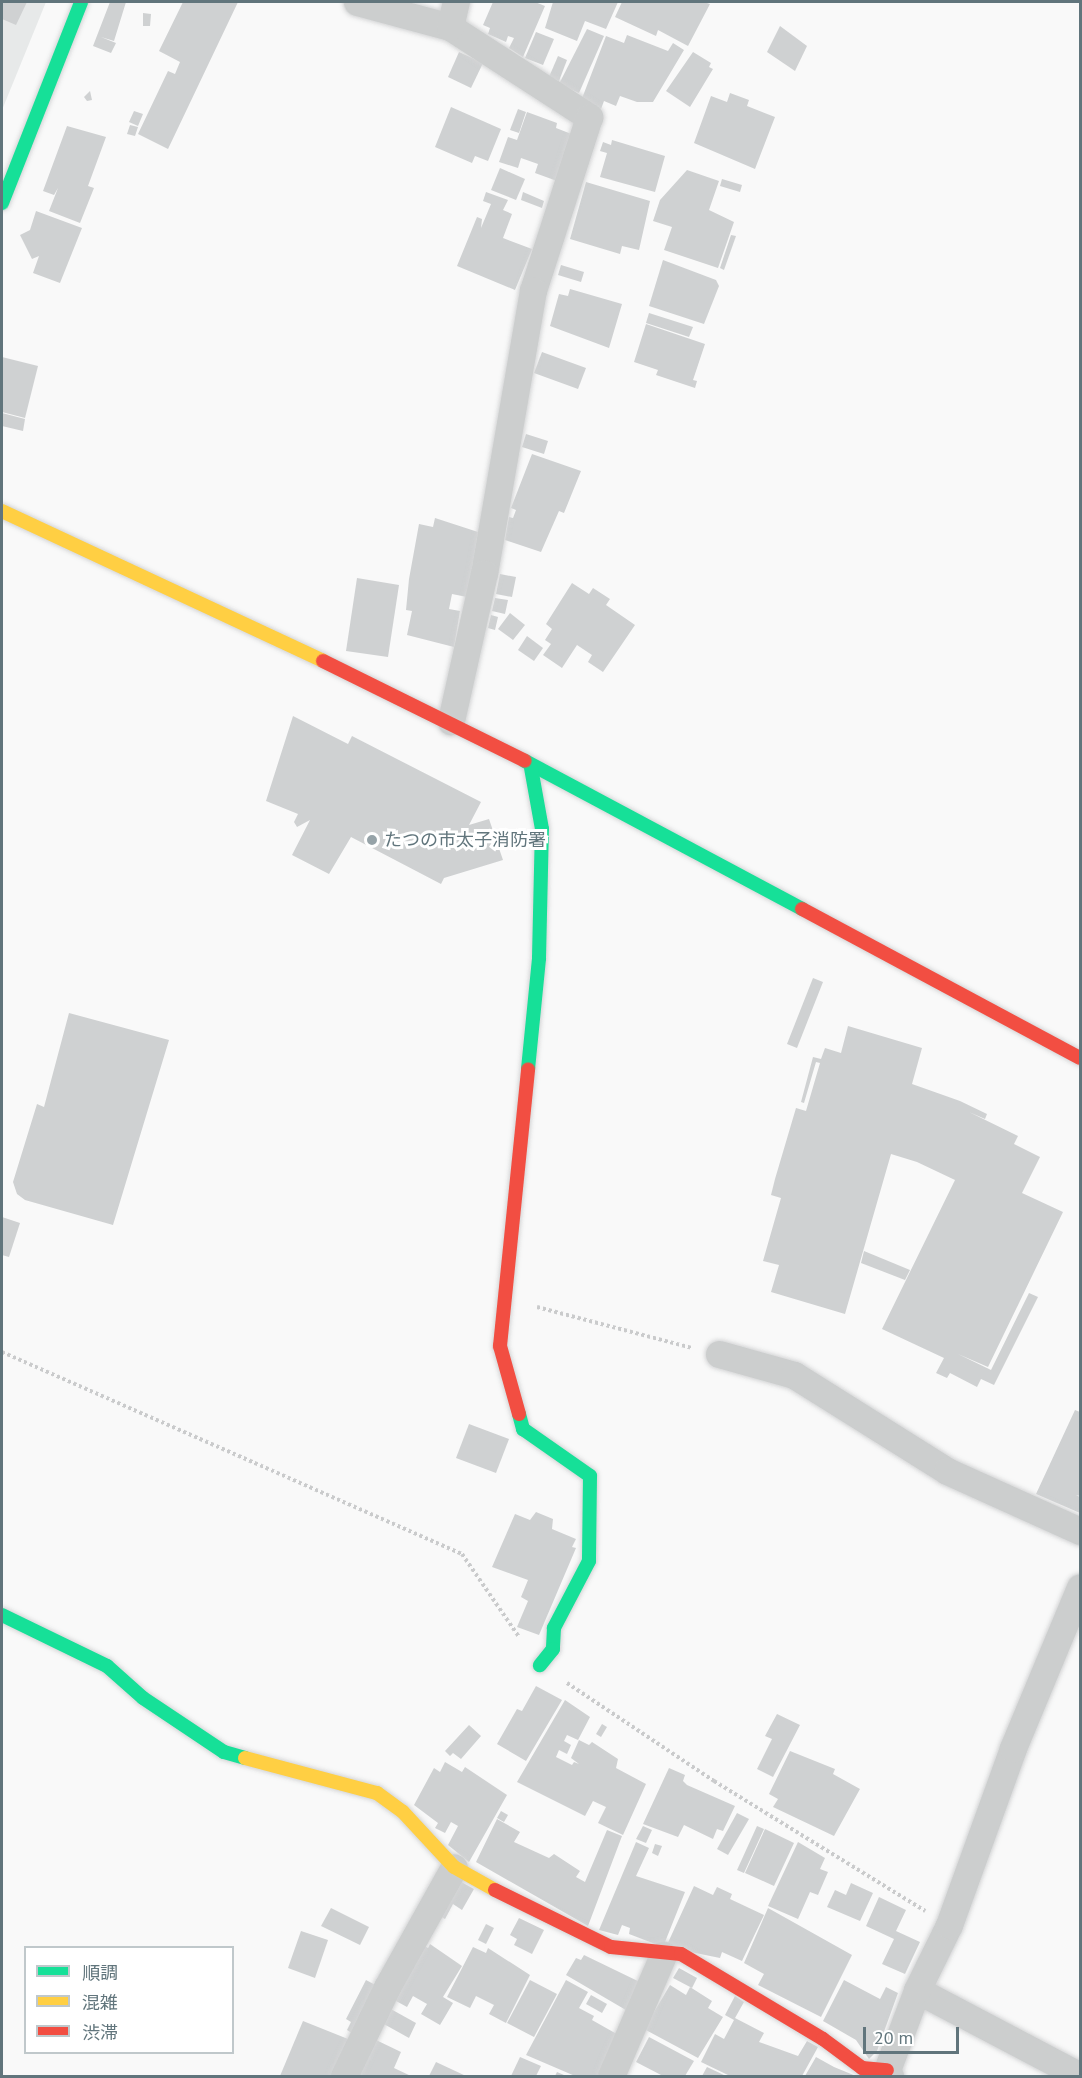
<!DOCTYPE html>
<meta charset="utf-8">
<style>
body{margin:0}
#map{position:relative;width:1082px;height:2078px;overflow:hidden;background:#f9f9f9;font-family:"PT Sans","Noto Sans JP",sans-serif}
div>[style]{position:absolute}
.built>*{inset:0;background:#e7e9e9}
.building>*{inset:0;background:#cfd1d2}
.path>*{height:4px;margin-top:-2px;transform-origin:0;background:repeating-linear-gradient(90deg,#cacbcc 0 3px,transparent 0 6px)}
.roads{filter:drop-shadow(0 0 2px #d4d5d6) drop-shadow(0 0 2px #d4d5d6)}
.street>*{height:27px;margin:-13.5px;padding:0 13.5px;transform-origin:13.5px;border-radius:13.5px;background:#cccece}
.fast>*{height:14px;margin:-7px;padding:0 7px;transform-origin:7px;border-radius:7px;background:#16e098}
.slow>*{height:14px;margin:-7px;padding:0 7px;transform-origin:7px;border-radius:7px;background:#ffcf43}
.jam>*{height:14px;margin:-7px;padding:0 7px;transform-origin:7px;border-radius:7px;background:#f24e42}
.dots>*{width:16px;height:16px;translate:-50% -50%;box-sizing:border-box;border:3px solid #fff;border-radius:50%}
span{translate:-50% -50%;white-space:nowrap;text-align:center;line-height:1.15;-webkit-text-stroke:6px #fff;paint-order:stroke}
.poi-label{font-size:18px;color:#61757c}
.left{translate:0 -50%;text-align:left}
.frame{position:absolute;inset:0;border:3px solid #61757c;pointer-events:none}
.legend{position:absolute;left:24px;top:1946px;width:210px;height:108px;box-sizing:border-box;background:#fff;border:2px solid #c0c8cb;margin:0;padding:8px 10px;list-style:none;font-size:18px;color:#61757c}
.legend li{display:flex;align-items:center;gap:12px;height:30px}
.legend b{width:30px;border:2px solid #c0c8cb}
.scale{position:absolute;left:863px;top:2027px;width:96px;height:27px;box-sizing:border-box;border:3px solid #61757c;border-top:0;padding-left:8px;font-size:18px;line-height:21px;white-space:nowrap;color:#61757c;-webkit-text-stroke:4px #fff;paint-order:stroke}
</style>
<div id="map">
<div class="built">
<i style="clip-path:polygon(2px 2px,46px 2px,2px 110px)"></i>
</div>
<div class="building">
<i style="clip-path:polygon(2px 2px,27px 2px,16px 25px,2px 19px)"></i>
<i style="clip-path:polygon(110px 2px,126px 2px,114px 41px,101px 37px,116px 43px,111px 53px,93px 46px)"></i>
<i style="clip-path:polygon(183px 2px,238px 2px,168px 149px,138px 134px,168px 71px,175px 74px,180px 62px,159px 51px)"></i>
<i style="clip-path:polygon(493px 2px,535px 2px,545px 6px,523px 57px,509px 48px,514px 38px,508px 36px,506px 42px,488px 34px,490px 28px,483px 25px)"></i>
<i style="clip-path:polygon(553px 2px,556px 3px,618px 2px,606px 29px,585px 21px,577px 41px,545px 28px)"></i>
<i style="clip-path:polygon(622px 2px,704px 2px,710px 4px,688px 46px,658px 30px,656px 36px,615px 17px)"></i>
<i style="clip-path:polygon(143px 13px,151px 14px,150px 26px,143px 26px)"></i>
<i style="clip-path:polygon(780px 26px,807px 46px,795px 71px,767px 52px)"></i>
<i style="clip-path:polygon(587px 29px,604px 36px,579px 93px,559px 84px)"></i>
<i style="clip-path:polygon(536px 32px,554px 39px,543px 65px,525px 58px)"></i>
<i style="clip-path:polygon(627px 35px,668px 51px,673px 43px,684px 50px,653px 102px,637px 102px,620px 96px,616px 106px,604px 101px,601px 109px,581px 101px,606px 36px,624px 43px)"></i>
<i style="clip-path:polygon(459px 52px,483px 63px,471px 88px,448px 77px)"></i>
<i style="clip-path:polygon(693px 52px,711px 63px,709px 67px,713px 69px,690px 107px,666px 91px)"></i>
<i style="clip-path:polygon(558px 56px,567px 60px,559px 81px,549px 77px)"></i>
<i style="clip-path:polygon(90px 91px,92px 100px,87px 101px,84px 97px)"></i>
<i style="clip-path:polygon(730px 93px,749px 100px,747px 106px,775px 117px,755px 169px,694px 143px,711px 96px,727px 102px)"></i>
<i style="clip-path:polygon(451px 107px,501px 129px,488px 161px,475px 156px,472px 163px,435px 147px)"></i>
<i style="clip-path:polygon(518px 109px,526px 112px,519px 133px,510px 130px)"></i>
<i style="clip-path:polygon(134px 111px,143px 114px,138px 126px,129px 122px)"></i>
<i style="clip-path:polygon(527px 112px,557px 123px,556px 128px,574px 135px,557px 181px,535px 173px,538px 164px,521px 158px,518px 168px,499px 162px,508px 137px,517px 140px)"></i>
<i style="clip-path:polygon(130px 125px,138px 127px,135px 136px,127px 134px)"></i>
<i style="clip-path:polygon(67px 126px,106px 137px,88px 186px,94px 188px,80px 223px,49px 211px,58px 188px,54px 195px,43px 191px)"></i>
<i style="clip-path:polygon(612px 140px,665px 156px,655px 192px,600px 177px,607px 153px,600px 151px,603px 142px,611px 145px)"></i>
<i style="clip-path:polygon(500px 168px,525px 179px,516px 200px,491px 190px)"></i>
<i style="clip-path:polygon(687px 170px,719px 181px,709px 210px,734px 222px,718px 268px,664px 250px,672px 227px,653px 221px,660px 200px)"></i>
<i style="clip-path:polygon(722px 179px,742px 185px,740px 192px,720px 186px)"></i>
<i style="clip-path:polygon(586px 182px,650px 201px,639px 250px,622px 246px,620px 254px,570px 239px)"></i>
<i style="clip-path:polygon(486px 192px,508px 200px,503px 210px,512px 214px,503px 238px,532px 249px,515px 290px,457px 266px,477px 217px,482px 219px,481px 228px,491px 204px,483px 201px)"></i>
<i style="clip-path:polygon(523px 192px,544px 201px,542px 208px,521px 200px)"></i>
<i style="clip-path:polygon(36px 211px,82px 228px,60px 283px,33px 273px,39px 256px,32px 259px,20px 235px,30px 230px)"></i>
<i style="clip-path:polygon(731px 235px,736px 236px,724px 270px,720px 268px)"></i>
<i style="clip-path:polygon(663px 260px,716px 280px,719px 286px,704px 324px,649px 306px)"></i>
<i style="clip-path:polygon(561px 265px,584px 272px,581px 282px,558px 275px)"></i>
<i style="clip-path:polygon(570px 289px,622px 304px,609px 348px,550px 326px,559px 294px,568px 296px)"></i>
<i style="clip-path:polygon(649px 313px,693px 327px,689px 337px,646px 323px)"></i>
<i style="clip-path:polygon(646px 324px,705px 344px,693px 380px,697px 381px,695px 388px,656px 375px,658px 370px,634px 362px)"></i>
<i style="clip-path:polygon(542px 352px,586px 368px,578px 389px,534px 373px)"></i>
<i style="clip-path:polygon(2px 357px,38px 366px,25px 418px,2px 412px)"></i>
<i style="clip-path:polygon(2px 413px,25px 419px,23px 431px,2px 426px)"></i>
<i style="clip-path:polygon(526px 434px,548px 441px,544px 454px,522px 447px)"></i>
<i style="clip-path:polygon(532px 454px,581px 471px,564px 513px,559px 511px,541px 552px,505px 540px,509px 517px,513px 518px,516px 510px,511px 508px)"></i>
<i style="clip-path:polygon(435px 518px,478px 532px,467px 597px,452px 594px,449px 609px,460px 611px,454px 647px,407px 635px,412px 611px,406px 610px,409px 579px,419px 524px,433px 527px)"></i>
<i style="clip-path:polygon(500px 574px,516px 577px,512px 597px,496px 594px)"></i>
<i style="clip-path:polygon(357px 578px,399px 585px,388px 657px,346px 651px)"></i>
<i style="clip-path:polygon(572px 583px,589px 594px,593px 588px,610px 599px,606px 605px,635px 625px,603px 672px,588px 662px,592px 655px,577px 645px,562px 668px,543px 655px,551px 644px,545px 640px,552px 629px,546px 624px)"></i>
<i style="clip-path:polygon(495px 598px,508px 600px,505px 614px,492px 611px)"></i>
<i style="clip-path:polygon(510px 613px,525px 625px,513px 640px,498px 629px)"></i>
<i style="clip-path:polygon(491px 615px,498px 617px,495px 630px,488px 628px)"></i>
<i style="clip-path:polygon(527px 636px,543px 648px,534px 661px,518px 650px)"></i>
<i style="clip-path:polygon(293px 716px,348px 744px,352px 736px,481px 802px,469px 825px,489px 819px,503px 860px,444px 878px,441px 884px,351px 837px,329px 874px,292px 855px,310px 820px,297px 827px,294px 822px,298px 814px,266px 801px)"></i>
<i style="clip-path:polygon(813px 978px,823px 982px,797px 1048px,787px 1044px)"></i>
<i style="clip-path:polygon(69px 1013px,169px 1040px,113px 1225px,25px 1200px,17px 1194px,13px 1182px,37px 1104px,44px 1107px)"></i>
<i style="clip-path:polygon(848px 1026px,922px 1048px,912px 1084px,960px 1101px,987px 1114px,985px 1119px,969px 1112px,1018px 1136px,1014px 1144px,1040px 1157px,1022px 1193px,1063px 1212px,988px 1367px,958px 1354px,991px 1370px,1029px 1293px,1038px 1297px,994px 1385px,981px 1379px,977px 1387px,950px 1373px,947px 1378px,936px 1373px,944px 1358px,882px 1329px,955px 1180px,917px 1162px,891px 1154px,845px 1314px,771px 1292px,779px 1265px,763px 1261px,781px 1198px,771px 1195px,775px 1179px,796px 1108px,806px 1111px,820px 1063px,816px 1062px,804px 1103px,801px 1102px,813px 1057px,821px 1059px,825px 1048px,841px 1053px)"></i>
<i style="clip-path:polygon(2px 1217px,20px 1223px,9px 1257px,2px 1255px)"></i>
<i style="clip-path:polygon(864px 1251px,910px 1270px,905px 1280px,861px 1263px)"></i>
<i style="clip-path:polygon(1075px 1410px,1080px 1412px,1080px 1496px,1076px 1495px,1080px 1497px,1080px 1513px,1036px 1494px)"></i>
<i style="clip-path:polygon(469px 1424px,509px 1439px,496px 1473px,456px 1458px)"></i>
<i style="clip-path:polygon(536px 1512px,553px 1519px,552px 1529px,576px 1539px,572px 1547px,576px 1548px,539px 1635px,517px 1627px,528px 1601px,521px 1597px,528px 1580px,492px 1567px,515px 1514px,530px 1520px)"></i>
<i style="clip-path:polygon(536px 1686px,562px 1700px,526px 1761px,497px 1744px,517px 1709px,522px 1711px)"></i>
<i style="clip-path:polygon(565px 1700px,590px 1717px,578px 1740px,567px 1735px,564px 1741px,571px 1745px,567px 1754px,559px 1750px,556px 1757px,572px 1765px,574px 1762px,579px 1764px,571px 1758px,579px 1740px,589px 1745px,592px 1742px,618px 1759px,616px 1768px,646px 1784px,623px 1835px,598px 1823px,606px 1807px,593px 1801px,585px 1816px,517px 1782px)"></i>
<i style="clip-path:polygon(777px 1714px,800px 1725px,773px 1777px,757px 1769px,772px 1739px,765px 1736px)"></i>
<i style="clip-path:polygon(602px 1724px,607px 1727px,601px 1737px,596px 1734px)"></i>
<i style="clip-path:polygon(469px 1725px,481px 1736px,461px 1759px,453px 1753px,450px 1756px,445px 1751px)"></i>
<i style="clip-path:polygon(790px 1751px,835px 1769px,833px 1774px,860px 1789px,834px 1836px,773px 1807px,778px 1799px,769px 1794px)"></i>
<i style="clip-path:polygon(445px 1762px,462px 1772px,465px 1767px,507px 1795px,469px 1862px,448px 1845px,458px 1826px,451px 1822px,445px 1833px,435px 1828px,438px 1823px,414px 1805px,434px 1768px,440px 1772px)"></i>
<i style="clip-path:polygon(669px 1768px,685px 1775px,683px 1781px,687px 1785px,735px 1806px,723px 1831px,717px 1829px,713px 1839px,684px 1825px,678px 1837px,643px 1824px)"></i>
<i style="clip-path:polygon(501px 1811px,508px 1815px,504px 1822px,497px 1818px)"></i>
<i style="clip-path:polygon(737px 1813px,749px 1819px,728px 1855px,717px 1849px)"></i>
<i style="clip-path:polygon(497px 1819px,520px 1832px,514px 1842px,549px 1858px,554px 1854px,580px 1871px,576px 1877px,585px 1882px,607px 1830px,622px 1836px,588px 1926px,476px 1862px)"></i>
<i style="clip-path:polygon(643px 1826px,652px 1830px,646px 1843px,636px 1839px)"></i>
<i style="clip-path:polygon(757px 1826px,764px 1829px,744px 1873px,737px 1870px)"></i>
<i style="clip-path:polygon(765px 1829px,794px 1843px,774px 1886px,745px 1873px)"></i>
<i style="clip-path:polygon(636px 1842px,649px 1848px,636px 1876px,685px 1892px,663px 1947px,629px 1934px,630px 1928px,622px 1925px,618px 1935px,599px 1930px)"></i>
<i style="clip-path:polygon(798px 1842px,825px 1858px,820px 1869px,828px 1872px,818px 1895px,810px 1892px,798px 1919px,768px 1906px)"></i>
<i style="clip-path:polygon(655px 1844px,662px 1846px,658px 1856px,652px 1853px)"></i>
<i style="clip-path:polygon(456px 1879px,474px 1889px,462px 1910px,453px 1904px,445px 1919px,435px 1913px)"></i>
<i style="clip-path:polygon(851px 1883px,873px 1893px,860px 1921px,827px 1907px,835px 1890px,846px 1895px)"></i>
<i style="clip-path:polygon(694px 1886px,713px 1895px,717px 1887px,732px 1894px,730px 1899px,764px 1915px,742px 1961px,722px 1952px,720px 1958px,666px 1947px)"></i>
<i style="clip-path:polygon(879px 1897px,906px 1910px,896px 1931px,920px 1942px,905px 1974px,882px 1964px,894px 1939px,866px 1926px)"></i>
<i style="clip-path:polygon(331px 1908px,369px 1927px,360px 1945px,321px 1926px)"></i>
<i style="clip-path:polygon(768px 1908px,852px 1955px,821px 2017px,758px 1985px,764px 1974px,744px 1963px)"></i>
<i style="clip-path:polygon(519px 1918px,544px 1930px,532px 1954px,514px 1945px,517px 1939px,510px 1935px)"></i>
<i style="clip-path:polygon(486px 1924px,494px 1928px,486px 1944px,478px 1940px)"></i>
<i style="clip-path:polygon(301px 1931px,328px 1940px,315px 1978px,288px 1968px)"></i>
<i style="clip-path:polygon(419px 1943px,428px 1948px,430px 1944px,462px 1966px,443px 1997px,453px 2003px,440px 2025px,421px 2014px,427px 2004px,413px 1996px,407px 2007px,387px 1996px)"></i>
<i style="clip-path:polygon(473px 1947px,486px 1953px,488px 1948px,530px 1975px,506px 2023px,489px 2014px,494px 2005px,476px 1996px,470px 2008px,447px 1997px)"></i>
<i style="clip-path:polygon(584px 1955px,646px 1985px,631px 2013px,566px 1975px,576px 1958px,581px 1960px)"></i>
<i style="clip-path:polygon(679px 1968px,697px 1978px,692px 1988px,673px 1978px)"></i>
<i style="clip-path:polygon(366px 1980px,379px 1987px,355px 2035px,347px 2030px,351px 2022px,346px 2019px)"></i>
<i style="clip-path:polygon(530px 1980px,557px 1994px,534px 2037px,507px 2023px)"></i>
<i style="clip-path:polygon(566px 1980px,588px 1992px,579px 2008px,594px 2016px,592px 2020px,622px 2037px,600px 2076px,575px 2076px,526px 2055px)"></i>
<i style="clip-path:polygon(844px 1980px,880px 1999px,886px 1987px,898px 1993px,877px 2051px,869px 2059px,856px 2040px,823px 2021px)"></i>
<i style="clip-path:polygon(670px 1985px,686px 1995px,690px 1987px,712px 2001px,708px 2008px,723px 2017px,698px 2058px,644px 2029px)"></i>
<i style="clip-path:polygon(591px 1995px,607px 2004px,602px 2013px,586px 2004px)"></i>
<i style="clip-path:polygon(735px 1996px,744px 2002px,735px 2018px,764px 2033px,759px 2042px,798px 2056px,807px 2041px,818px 2047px,802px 2076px,730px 2076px,701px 2062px,715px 2034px,724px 2039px,734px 2020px,725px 2015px)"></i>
<i style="clip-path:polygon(389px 2008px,416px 2023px,409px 2038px,382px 2023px)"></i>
<i style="clip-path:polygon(303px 2021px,353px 2041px,336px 2076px,280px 2076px)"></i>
<i style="clip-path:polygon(649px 2037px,694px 2061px,685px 2076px,663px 2076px,636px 2062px)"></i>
<i style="clip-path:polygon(374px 2039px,401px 2052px,394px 2068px,411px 2076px,351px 2076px)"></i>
<i style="clip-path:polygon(520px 2057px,541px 2066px,536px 2076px,511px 2076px)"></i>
<i style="clip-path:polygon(816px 2057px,834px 2067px,856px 2076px,805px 2076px)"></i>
<i style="clip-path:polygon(436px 2062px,466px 2076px,429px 2076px)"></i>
<i style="clip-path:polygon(707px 2067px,726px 2076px,702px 2076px)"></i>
<i style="clip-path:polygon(557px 2072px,564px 2075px,571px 2076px,555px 2076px)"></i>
</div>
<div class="path">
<i style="left:537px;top:1307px;width:160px;rotate:14.8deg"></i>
<i style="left:2px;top:1352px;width:502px;rotate:23.71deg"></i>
<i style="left:462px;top:1554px;width:101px;rotate:55.5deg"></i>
<i style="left:567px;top:1683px;width:177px;rotate:33.7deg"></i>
<i style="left:714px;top:1781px;width:248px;rotate:31.6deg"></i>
</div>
<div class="roads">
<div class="street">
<i style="left:357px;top:2px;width:96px;rotate:15deg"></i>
<i style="left:450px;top:27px;width:166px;rotate:32.9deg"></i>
<i style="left:589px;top:117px;width:182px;rotate:107.9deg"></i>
<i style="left:533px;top:290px;width:287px;rotate:99.8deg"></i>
<i style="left:484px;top:573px;width:152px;rotate:102.6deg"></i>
<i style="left:450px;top:27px;width:26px;rotate:-77deg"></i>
<i style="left:719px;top:1354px;width:78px;rotate:15.6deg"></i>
<i style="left:794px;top:1375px;width:181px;rotate:32.1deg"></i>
<i style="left:947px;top:1471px;width:146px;rotate:24.3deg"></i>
<i style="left:917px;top:1990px;width:184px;rotate:27.8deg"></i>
<i style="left:344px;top:2076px;width:99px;rotate:-64.2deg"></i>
<i style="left:387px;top:1987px;width:137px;rotate:-60.8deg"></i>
<i style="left:611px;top:2076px;width:132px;rotate:-66.7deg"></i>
<i style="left:890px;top:2076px;width:7px;rotate:-117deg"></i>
<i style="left:887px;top:2070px;width:85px;rotate:-69.4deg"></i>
<i style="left:917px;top:1990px;width:72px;rotate:-63.8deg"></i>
<i style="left:949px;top:1925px;width:188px;rotate:-70.1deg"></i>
<i style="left:1013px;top:1748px;width:174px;rotate:-67.4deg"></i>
</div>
<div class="fast">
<i style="left:2px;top:203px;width:216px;rotate:-68.5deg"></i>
<i style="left:525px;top:761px;width:314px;rotate:28.1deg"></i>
<i style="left:528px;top:1069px;width:112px;rotate:-84.3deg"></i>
<i style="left:539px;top:958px;width:129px;rotate:-88.7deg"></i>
<i style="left:542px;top:829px;width:62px;rotate:-100.2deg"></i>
<i style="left:519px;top:1414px;width:16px;rotate:75deg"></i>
<i style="left:523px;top:1429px;width:82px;rotate:35deg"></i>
<i style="left:590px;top:1476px;width:85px;rotate:90.7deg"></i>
<i style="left:589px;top:1561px;width:76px;rotate:117.6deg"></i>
<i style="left:554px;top:1628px;width:21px;rotate:93deg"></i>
<i style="left:553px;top:1649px;width:21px;rotate:129deg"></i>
<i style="left:2px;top:1615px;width:117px;rotate:25.9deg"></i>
<i style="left:107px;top:1666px;width:48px;rotate:41.6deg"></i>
<i style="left:143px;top:1698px;width:97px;rotate:33.7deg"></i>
<i style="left:224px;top:1752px;width:22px;rotate:16deg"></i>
</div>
<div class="slow">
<i style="left:2px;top:511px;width:354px;rotate:25deg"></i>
<i style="left:245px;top:1758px;width:137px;rotate:14.9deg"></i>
<i style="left:377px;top:1793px;width:32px;rotate:36deg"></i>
<i style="left:403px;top:1812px;width:75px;rotate:47.2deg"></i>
<i style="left:454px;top:1867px;width:47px;rotate:29.3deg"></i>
</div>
<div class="jam">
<i style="left:323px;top:661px;width:225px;rotate:26.3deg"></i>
<i style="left:802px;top:909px;width:315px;rotate:28.2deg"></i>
<i style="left:519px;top:1414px;width:71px;rotate:-105.6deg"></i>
<i style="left:500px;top:1346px;width:278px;rotate:-84.2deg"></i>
<i style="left:495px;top:1890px;width:129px;rotate:26.2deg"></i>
<i style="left:611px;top:1947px;width:70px;rotate:5.7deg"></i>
<i style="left:681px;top:1954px;width:165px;rotate:30.9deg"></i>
<i style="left:823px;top:2039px;width:49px;rotate:36.6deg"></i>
<i style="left:862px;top:2068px;width:25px;rotate:5deg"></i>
</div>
</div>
<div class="dots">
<i style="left:372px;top:840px;background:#96a3a8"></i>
</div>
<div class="poi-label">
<span class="left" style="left:384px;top:840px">たつの市太子消防署</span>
</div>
<div class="frame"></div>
<ul class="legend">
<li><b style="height:8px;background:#16e098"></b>順調</li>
<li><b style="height:8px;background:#ffcf43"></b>混雑</li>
<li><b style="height:8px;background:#f24e42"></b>渋滞</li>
</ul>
<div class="scale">20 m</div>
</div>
